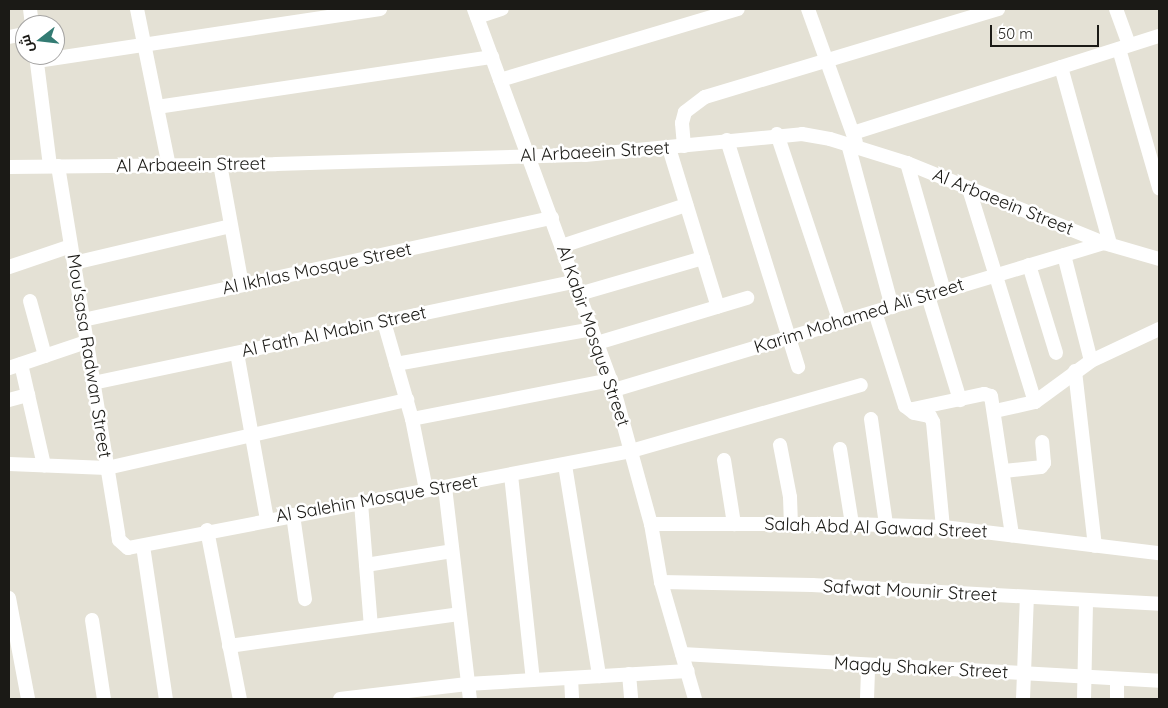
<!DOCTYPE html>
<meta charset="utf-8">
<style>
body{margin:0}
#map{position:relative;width:1168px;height:708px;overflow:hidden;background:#e4e1d5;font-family:Quicksand,Cairo,sans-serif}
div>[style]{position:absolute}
.minor>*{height:14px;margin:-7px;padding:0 7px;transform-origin:7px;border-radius:7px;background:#fff}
span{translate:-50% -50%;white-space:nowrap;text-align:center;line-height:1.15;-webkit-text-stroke:5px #fff;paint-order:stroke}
.street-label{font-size:18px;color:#1b1a16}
.frame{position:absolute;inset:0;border:10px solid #1b1a16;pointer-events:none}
.north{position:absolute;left:15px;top:15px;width:50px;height:50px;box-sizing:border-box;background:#fff;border:1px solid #a4a3a2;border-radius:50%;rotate:254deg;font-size:14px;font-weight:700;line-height:20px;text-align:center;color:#1b1a16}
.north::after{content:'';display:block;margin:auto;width:18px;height:22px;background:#337b73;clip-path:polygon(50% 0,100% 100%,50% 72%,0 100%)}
.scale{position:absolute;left:990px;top:25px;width:109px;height:22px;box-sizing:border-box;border:2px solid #1b1a16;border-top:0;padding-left:6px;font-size:15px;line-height:18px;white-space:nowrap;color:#1b1a16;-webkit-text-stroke:4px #fff;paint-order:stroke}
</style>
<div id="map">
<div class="minor">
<i style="left:30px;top:9px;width:16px;rotate:83deg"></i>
<i style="left:137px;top:9px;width:160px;rotate:78.5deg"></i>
<i style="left:474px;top:9px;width:406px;rotate:69.8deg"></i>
<i style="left:614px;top:390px;width:139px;rotate:74.6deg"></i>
<i style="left:651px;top:524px;width:59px;rotate:80.2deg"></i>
<i style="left:661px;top:582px;width:122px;rotate:73.8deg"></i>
<i style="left:808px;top:9px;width:141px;rotate:70.2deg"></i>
<i style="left:1116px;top:9px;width:38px;rotate:70deg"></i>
<i style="left:477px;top:17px;width:26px;rotate:-18deg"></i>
<i style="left:9px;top:37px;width:16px;rotate:-11deg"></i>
<i style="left:1119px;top:49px;width:145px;rotate:73.9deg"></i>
<i style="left:36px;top:55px;width:112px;rotate:82.8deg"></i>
<i style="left:37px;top:61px;width:347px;rotate:-8.6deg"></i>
<i style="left:1061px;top:67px;width:184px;rotate:74.5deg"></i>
<i style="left:500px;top:80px;width:248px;rotate:-16.6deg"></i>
<i style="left:157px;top:107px;width:339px;rotate:-8.5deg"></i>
<i style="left:853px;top:133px;width:321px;rotate:-17.6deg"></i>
<i style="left:777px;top:134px;width:198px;rotate:71.5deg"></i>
<i style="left:727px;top:140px;width:238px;rotate:72.6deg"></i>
<i style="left:848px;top:144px;width:169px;rotate:74.9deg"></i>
<i style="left:684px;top:146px;width:23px;rotate:-95deg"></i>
<i style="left:682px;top:123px;width:11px;rotate:-75deg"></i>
<i style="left:685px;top:112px;width:25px;rotate:-37deg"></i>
<i style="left:705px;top:97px;width:306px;rotate:-16.7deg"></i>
<i style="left:669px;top:148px;width:166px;rotate:72.9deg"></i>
<i style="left:907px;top:163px;width:133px;rotate:73.9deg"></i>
<i style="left:220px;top:164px;width:123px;rotate:79.7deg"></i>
<i style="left:58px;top:166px;width:373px;rotate:80.7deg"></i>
<i style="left:118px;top:534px;width:6px;rotate:81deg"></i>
<i style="left:119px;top:540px;width:12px;rotate:42deg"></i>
<i style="left:128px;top:548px;width:512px;rotate:-10.92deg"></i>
<i style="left:631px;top:451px;width:239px;rotate:-16deg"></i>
<i style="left:9px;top:167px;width:267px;rotate:-0.6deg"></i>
<i style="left:276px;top:164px;width:309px;rotate:-1.7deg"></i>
<i style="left:585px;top:155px;width:218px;rotate:-5.5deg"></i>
<i style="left:802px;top:134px;width:28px;rotate:10deg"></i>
<i style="left:830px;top:139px;width:81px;rotate:17.3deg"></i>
<i style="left:907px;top:163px;width:213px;rotate:22.1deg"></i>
<i style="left:1104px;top:243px;width:57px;rotate:16.2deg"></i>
<i style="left:969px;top:189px;width:223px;rotate:72.8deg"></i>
<i style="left:562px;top:246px;width:131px;rotate:-18.3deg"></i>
<i style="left:1064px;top:255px;width:109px;rotate:75.7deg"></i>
<i style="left:74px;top:263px;width:161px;rotate:-13.3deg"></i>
<i style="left:1029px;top:265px;width:92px;rotate:72.9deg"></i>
<i style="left:9px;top:267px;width:65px;rotate:-18.7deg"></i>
<i style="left:579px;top:294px;width:129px;rotate:-16.2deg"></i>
<i style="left:928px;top:296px;width:109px;rotate:72.9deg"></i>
<i style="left:30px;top:301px;width:57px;rotate:74.7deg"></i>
<i style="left:875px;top:312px;width:99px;rotate:72.3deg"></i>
<i style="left:905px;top:406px;width:11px;rotate:38deg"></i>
<i style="left:914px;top:413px;width:16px;rotate:11deg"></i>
<i style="left:930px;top:416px;width:7px;rotate:63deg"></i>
<i style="left:933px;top:422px;width:105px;rotate:84.6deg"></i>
<i style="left:83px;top:320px;width:480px;rotate:-12.3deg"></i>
<i style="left:384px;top:322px;width:101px;rotate:73.9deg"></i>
<i style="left:412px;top:419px;width:72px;rotate:78.8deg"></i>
<i style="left:597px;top:343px;width:157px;rotate:-16.7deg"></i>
<i style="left:237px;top:353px;width:169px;rotate:79.8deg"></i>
<i style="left:21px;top:364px;width:104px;rotate:77.2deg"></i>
<i style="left:396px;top:364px;width:199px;rotate:-10.1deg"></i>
<i style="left:9px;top:368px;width:81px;rotate:-18.7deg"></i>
<i style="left:1075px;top:371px;width:176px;rotate:83.5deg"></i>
<i style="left:93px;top:383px;width:493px;rotate:-11.9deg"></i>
<i style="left:614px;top:390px;width:512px;rotate:-16.7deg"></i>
<i style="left:9px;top:400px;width:20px;rotate:-15deg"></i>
<i style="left:913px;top:409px;width:73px;rotate:-11.9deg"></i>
<i style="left:984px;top:394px;width:7px;rotate:16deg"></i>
<i style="left:991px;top:396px;width:141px;rotate:81.4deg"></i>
<i style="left:995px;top:411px;width:41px;rotate:-12.7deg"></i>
<i style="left:1035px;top:402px;width:69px;rotate:-36.2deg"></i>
<i style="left:1091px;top:361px;width:75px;rotate:-25.2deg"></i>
<i style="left:412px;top:419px;width:203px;rotate:-11.1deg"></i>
<i style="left:871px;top:419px;width:107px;rotate:81.9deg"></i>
<i style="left:780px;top:445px;width:53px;rotate:79.1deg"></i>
<i style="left:790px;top:497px;width:27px;rotate:88deg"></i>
<i style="left:840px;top:449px;width:76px;rotate:80.9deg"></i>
<i style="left:724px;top:460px;width:65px;rotate:81.1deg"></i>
<i style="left:9px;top:464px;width:98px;rotate:2.3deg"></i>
<i style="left:107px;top:468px;width:308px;rotate:-12.8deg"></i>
<i style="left:565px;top:465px;width:214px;rotate:80.8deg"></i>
<i style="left:1004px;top:471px;width:37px;rotate:-6deg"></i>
<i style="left:1041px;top:467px;width:5px;rotate:-53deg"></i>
<i style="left:1044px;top:463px;width:21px;rotate:-95deg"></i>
<i style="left:511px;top:475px;width:206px;rotate:83.9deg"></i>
<i style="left:445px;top:487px;width:213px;rotate:83.3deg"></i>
<i style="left:361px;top:503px;width:123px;rotate:85.4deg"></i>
<i style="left:293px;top:515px;width:85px;rotate:81.9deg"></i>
<i style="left:651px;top:524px;width:201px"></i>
<i style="left:852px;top:524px;width:91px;rotate:1.9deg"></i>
<i style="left:943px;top:527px;width:218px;rotate:6.9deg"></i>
<i style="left:207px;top:530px;width:172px;rotate:79deg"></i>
<i style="left:143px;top:546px;width:155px;rotate:81.5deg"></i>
<i style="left:366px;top:565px;width:87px;rotate:-9.2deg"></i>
<i style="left:661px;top:582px;width:151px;rotate:1.1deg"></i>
<i style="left:812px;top:585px;width:348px;rotate:3.1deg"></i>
<i style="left:9px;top:598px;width:103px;rotate:79.3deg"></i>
<i style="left:92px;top:620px;width:80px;rotate:81.4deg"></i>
<i style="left:229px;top:646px;width:232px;rotate:-7.9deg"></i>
<i style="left:682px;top:654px;width:478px;rotate:3.2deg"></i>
<i style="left:629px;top:674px;width:25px;rotate:85deg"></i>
<i style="left:571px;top:678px;width:21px;rotate:87deg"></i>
<i style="left:340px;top:699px;width:128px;rotate:-6.7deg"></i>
<i style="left:467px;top:684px;width:221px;rotate:-3.4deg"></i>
<i style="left:867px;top:699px;width:34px;rotate:-88deg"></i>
<i style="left:1023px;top:699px;width:102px;rotate:-87.8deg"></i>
<i style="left:1084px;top:699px;width:99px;rotate:-88.8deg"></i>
<i style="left:1117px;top:699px;width:20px;rotate:-90deg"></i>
</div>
<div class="street-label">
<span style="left:595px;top:152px;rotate:-3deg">Al Arbaeein Street</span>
<span style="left:191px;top:165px;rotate:-1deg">Al Arbaeein Street</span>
<span style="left:1003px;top:202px;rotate:22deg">Al Arbaeein Street</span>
<span style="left:317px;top:269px;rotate:-12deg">Al Ikhlas Mosque Street</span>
<span style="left:859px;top:316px;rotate:-17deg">Karim Mohamed Ali Street</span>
<span style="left:334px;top:332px;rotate:-12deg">Al Fath Al Mabin Street</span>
<span style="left:593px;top:336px;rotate:71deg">Al Kabir Mosque Street</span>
<span style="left:89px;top:356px;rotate:81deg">Mou'sasa Radwan Street</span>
<span style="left:377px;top:499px;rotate:-10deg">Al Salehin Mosque Street</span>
<span style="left:876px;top:528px;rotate:2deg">Salah Abd Al Gawad Street</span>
<span style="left:910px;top:591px;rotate:3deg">Safwat Mounir Street</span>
<span style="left:921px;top:668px;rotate:3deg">Magdy Shaker Street</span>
</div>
<div class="frame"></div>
<div class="north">ش</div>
<div class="scale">50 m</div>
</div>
